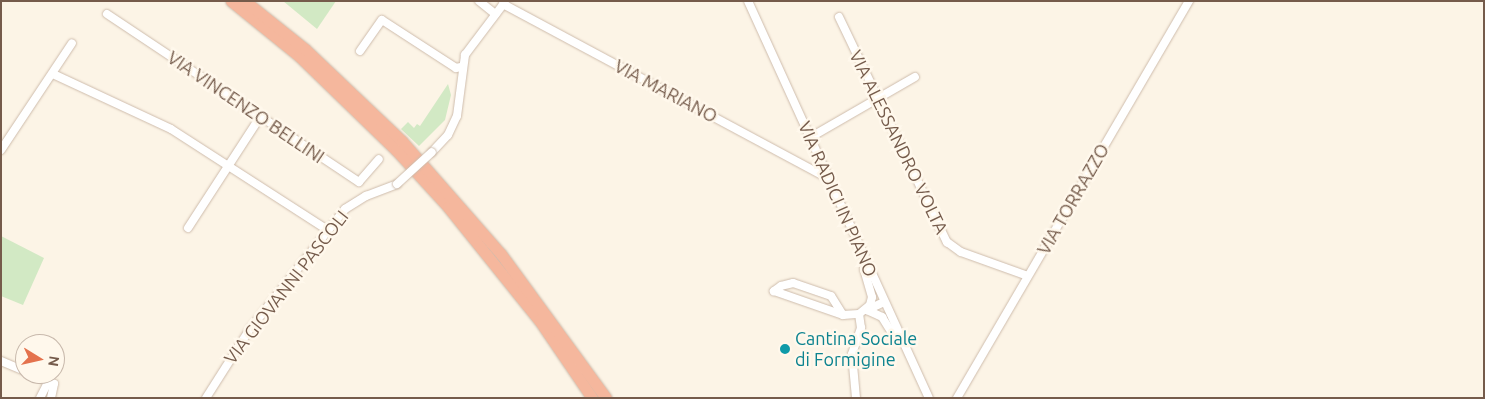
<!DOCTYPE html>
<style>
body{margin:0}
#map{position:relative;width:1485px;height:399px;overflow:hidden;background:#fcf4e6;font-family:Ubuntu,sans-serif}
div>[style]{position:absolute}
.green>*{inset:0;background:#d2e9c4}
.roads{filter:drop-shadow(0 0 1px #cebcac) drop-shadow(0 0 1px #cebcac)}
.minor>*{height:8px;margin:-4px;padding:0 4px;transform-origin:4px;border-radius:4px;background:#fff}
.highway>*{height:11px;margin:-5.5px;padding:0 5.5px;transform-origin:5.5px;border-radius:5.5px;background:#f5b79d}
.bridges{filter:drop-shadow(0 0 1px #cebcac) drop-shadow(0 0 1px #cebcac)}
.minor-bridge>*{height:8px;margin:-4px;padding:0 4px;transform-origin:4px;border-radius:4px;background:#fff}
.dots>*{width:14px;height:14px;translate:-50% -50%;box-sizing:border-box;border:2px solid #fff8ec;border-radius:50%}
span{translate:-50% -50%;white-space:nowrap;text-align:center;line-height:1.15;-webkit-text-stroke:5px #fff8ec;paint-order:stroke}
.street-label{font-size:18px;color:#755b4b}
.culture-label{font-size:18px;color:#0d838f}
.left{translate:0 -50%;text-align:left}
.frame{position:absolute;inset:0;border:2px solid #755b4b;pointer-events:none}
.north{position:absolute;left:15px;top:334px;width:50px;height:50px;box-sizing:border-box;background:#fff8ec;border:1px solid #c8b9ac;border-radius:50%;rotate:99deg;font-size:14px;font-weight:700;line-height:20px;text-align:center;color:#755b4b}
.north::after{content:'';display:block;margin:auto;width:18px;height:22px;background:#e4724d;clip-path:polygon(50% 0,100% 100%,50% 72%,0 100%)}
</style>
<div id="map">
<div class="green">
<i style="clip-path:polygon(283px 1px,336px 1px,317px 29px)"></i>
<i style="clip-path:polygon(448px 84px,451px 95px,445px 120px,419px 146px,401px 129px,408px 122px,414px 128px,417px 124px,420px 126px)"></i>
<i style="clip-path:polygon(1px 236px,44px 258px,23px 305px,1px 296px)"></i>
</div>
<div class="roads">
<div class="minor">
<i style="left:479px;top:1px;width:21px;rotate:39deg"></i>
<i style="left:748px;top:1px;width:436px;rotate:65.5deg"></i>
<i style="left:503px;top:4px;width:371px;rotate:28.2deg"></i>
<i style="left:107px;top:14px;width:303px;rotate:33.7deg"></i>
<i style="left:359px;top:182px;width:30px;rotate:-49deg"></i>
<i style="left:839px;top:17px;width:250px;rotate:64.4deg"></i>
<i style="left:947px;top:242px;width:17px;rotate:36deg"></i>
<i style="left:961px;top:252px;width:71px;rotate:19.7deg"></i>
<i style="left:360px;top:51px;width:38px;rotate:-55deg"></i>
<i style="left:382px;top:20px;width:88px;rotate:33deg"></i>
<i style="left:456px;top:68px;width:5px;rotate:-11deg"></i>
<i style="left:53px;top:74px;width:130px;rotate:25deg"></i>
<i style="left:171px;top:129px;width:187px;rotate:32.8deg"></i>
<i style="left:811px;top:137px;width:120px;rotate:-30deg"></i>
<i style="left:1px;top:150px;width:128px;rotate:-56.4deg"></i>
<i style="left:432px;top:152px;width:23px;rotate:-47deg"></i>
<i style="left:448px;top:135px;width:21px;rotate:-65deg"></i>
<i style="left:457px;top:116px;width:62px;rotate:-82.5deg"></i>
<i style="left:465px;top:55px;width:66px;rotate:-53deg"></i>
<i style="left:188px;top:228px;width:132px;rotate:-57deg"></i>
<i style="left:884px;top:302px;width:19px;rotate:155deg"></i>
<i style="left:867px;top:310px;width:17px;rotate:25deg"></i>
<i style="left:882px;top:317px;width:19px;rotate:58deg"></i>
<i style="left:892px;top:333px;width:11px;rotate:34deg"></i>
<i style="left:843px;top:315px;width:22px;rotate:-122deg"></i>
<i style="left:831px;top:296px;width:40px;rotate:-161.1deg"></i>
<i style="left:793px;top:283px;width:12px;rotate:166deg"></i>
<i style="left:781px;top:286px;width:9px;rotate:144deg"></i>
<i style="left:774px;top:291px;width:73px;rotate:19.2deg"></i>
<i style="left:843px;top:315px;width:16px;rotate:-4deg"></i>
<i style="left:859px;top:314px;width:14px;rotate:-39deg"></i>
<i style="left:870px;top:305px;width:8px;rotate:-76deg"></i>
<i style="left:872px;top:297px;width:29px;rotate:-106deg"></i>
<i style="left:864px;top:269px;width:10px;rotate:-79deg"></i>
<i style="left:1px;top:361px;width:26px;rotate:23deg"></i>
<i style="left:31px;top:374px;width:25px;rotate:23deg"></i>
<i style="left:54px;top:384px;width:14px;rotate:102deg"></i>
<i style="left:40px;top:398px;width:18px;rotate:-63deg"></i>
<i style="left:206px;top:398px;width:82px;rotate:-57.5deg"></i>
<i style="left:250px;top:329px;width:153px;rotate:-51.6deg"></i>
<i style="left:345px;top:209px;width:25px;rotate:-32deg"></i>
<i style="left:366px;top:196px;width:33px;rotate:-21deg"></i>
<i style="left:856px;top:398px;width:44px;rotate:-95.2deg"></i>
<i style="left:852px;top:354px;width:28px;rotate:-71deg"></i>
<i style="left:861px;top:328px;width:14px;rotate:-98deg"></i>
<i style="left:957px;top:398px;width:460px;rotate:-59.7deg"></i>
</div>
<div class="highway">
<i style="left:231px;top:1px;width:87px;rotate:39deg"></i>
<i style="left:299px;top:56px;width:135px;rotate:44.1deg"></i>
<i style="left:396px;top:150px;width:77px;rotate:47.6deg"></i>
<i style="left:448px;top:207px;width:145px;rotate:51.2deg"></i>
<i style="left:539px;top:320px;width:94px;rotate:55.8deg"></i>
<i style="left:245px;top:1px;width:77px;rotate:38.7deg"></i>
<i style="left:305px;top:49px;width:134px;rotate:43.5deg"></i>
<i style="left:402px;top:141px;width:150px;rotate:48.8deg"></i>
<i style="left:501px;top:254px;width:178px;rotate:53.9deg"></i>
</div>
</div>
<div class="bridges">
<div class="minor-bridge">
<i style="left:397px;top:184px;width:47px;rotate:-42.4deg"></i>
</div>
</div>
<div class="dots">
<i style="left:785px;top:349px;background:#0f9aa8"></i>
</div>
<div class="street-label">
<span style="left:666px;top:91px;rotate:28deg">VIA MARIANO</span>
<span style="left:246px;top:107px;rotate:34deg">VIA VINCENZO BELLINI</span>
<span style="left:899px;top:142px;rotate:64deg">VIA ALESSANDRO VOLTA</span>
<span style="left:838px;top:199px;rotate:66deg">VIA RADICI IN PIANO</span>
<span style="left:1073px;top:199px;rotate:-60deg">VIA TORRAZZO</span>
<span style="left:286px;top:287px;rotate:-52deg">VIA GIOVANNI PASCOLI</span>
</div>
<div class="culture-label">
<span class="left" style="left:795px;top:349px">Cantina Sociale<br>di Formigine</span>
</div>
<div class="frame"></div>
<div class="north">N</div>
</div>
